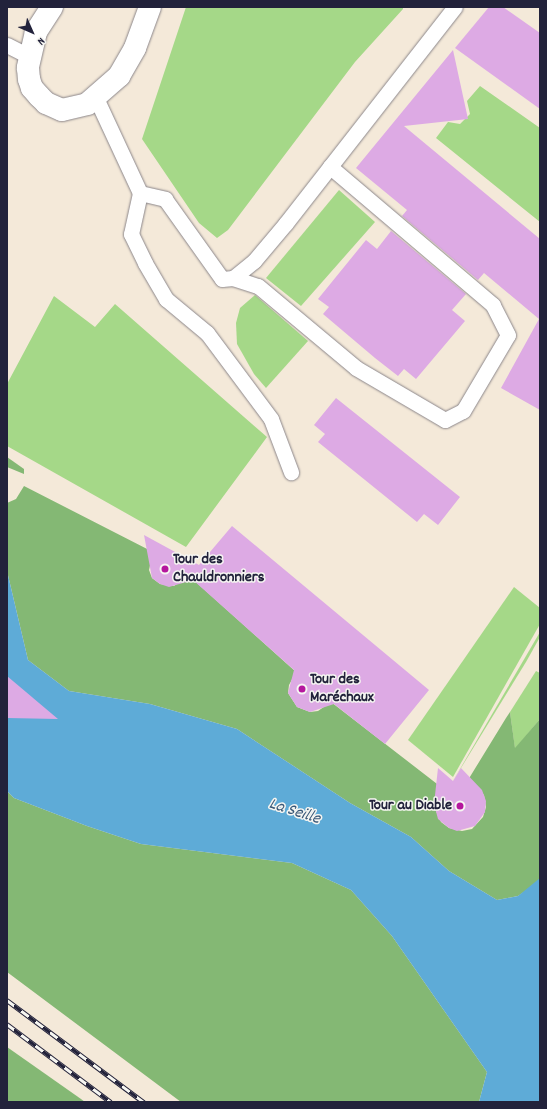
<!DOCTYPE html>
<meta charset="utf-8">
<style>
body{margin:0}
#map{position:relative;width:547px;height:1109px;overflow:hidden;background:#f4e9d9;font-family:Dekko,sans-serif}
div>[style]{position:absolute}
.green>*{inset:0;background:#a5d888}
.forest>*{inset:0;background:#84b874}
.water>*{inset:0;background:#5eabd7}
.building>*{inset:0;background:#ddaae4}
.roads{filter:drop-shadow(0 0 1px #8b868a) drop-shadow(0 0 1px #8b868a)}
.service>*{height:15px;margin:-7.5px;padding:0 7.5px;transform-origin:7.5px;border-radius:7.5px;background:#fff}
.minor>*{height:22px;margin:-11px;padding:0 11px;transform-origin:11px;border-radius:11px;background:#fff}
.rail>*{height:4.5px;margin-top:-2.25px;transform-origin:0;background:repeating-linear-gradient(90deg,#f6f6f2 0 9px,#22223b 0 18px);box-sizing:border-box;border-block:1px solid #22223b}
.dots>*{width:11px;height:11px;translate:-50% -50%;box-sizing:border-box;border:2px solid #f6f6f2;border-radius:50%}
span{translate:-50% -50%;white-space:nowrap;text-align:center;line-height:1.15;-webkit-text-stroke:3px #f6f6f2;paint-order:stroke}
.poi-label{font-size:16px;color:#22223b;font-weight:700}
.left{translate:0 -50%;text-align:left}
.right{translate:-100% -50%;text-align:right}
.water-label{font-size:17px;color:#3a5979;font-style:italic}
.frame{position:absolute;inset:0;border:8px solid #22223b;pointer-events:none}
.north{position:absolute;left:12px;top:12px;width:40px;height:40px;-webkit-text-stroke:3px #f6f6f2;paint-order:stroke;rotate:135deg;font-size:11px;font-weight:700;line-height:16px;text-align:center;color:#22223b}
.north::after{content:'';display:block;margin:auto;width:14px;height:18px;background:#22223b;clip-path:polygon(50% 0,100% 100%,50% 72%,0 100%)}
</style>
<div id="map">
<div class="green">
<i style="clip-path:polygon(186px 7px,403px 7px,403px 9px,355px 62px,228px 230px,217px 238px,199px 223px,142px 139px)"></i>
<i style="clip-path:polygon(480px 86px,540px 128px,540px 222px,436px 138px,448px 122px,460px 124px,470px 114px,467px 101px)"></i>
<i style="clip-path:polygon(339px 190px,375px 222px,301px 306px,266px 278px)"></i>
<i style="clip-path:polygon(255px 295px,308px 341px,266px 388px,254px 374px,237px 344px,236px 323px,240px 308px)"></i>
<i style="clip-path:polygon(54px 296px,95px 327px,115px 304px,267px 437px,186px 547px,7px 446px,7px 384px)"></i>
<i style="clip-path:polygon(514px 587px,540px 608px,540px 624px,453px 777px,408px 740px)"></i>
<i style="clip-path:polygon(540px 632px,540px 637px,526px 662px,453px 781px)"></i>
<i style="clip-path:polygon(536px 671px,540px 673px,540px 719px,515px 749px,510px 712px)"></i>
</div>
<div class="forest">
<i style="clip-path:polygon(7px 457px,24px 469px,24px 474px,7px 467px)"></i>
<i style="clip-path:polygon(24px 486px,153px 552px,149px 570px,152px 578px,160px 584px,174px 586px,188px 575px,296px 672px,289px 685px,288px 693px,297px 707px,310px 712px,318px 711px,331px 702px,441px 787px,435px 809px,441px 822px,449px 828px,462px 831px,472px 829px,483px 817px,486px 807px,484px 795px,468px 780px,506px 718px,510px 712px,515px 748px,540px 719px,540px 878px,537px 883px,518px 896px,497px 900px,449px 871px,411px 837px,350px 803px,237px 729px,150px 704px,69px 691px,28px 660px,7px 571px,7px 503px,16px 499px)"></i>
<i style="clip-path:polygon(7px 791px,14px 798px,87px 826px,141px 844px,292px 863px,351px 890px,392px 936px,487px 1072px,479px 1102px,181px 1102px,7px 972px)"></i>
<i style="clip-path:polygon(7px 1047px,81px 1099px,85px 1102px,7px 1102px)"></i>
</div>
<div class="water">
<i style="clip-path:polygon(7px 571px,28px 660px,69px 691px,150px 704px,237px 729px,350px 803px,411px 837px,449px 871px,497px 900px,518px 896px,540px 878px,540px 1102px,479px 1102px,487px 1072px,392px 936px,351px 890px,292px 863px,141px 844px,87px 826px,14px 798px,7px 791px)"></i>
</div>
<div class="building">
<i style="clip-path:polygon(489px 7px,503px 7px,540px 33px,540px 109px,455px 48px)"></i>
<i style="clip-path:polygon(453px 50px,468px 119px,404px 126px,540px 239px,540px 410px,501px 388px,539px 319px,484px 273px,478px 280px,402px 216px,407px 210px,356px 168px)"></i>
<i style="clip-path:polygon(391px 231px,466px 294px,452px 310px,465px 321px,416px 379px,404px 369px,398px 376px,375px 358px,323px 314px,329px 307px,318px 299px,366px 240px,377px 249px)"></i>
<i style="clip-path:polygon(336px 398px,460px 497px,438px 525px,424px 514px,417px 522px,318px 442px,325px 434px,314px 425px)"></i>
<i style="clip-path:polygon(232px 526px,429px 690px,385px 744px,334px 704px,310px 712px,297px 707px,288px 693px,294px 670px,193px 580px,169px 587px,160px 584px,152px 578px,144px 535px,199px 565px)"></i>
<i style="clip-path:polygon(7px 676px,58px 719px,7px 718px)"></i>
<i style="clip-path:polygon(438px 768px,453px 781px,461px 768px,482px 790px,486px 801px,485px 812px,475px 826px,457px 831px,449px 828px,438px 819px,434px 804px)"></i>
</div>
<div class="roads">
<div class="service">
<i style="left:7px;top:45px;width:27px;rotate:27deg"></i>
<i style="left:96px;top:98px;width:105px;rotate:65.1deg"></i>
<i style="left:140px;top:193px;width:42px;rotate:102.4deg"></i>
<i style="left:131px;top:234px;width:32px;rotate:64deg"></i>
<i style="left:145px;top:263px;width:42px;rotate:59.7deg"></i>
<i style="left:166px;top:299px;width:53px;rotate:39.7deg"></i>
<i style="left:207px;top:333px;width:107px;rotate:53.3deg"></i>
<i style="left:271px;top:419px;width:57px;rotate:69.3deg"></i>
<i style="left:140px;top:193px;width:26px;rotate:13deg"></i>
<i style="left:165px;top:199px;width:98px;rotate:54.5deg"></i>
<i style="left:222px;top:279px;width:11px;rotate:-5deg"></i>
<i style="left:233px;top:278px;width:27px;rotate:-39deg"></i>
<i style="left:254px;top:261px;width:50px;rotate:-49.9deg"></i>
<i style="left:286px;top:223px;width:274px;rotate:-52deg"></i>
<i style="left:233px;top:278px;width:26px;rotate:18deg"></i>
<i style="left:258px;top:286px;width:128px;rotate:39.9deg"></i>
<i style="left:356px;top:368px;width:103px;rotate:30.3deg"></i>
<i style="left:445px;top:420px;width:20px;rotate:-27deg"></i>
<i style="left:463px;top:411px;width:88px;rotate:-59.4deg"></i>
<i style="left:508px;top:335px;width:34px;rotate:-117deg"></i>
<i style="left:493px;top:305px;width:214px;rotate:-139.7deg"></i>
</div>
<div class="minor">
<i style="left:52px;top:7px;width:30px;rotate:123deg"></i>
<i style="left:36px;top:32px;width:37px;rotate:103deg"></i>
<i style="left:28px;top:68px;width:11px;rotate:85deg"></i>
<i style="left:29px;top:79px;width:9px;rotate:72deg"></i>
<i style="left:32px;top:88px;width:11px;rotate:49deg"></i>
<i style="left:39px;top:96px;width:10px;rotate:45deg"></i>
<i style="left:46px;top:103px;width:17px;rotate:24deg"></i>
<i style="left:62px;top:110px;width:26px;rotate:-13deg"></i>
<i style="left:87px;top:104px;width:43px;rotate:-41.2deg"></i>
<i style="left:119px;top:76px;width:32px;rotate:-60deg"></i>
<i style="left:135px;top:48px;width:44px;rotate:-69.9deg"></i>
</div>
</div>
<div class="rail">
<i style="left:7px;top:1000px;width:171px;rotate:36.7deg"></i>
<i style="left:7px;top:1024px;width:130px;rotate:36.9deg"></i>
</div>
<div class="dots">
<i style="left:165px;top:569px;background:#b5179e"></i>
<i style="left:302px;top:689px;background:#b5179e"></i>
<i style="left:460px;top:806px;background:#b5179e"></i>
</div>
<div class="poi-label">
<span class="left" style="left:173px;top:569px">Tour des<br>Chauldronniers</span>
<span class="left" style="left:310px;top:689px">Tour des<br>Maréchaux</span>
<span class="right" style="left:452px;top:806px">Tour au Diable</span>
</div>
<div class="water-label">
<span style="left:294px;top:813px;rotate:18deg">La Seille</span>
</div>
<div class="frame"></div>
<div class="north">N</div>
</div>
